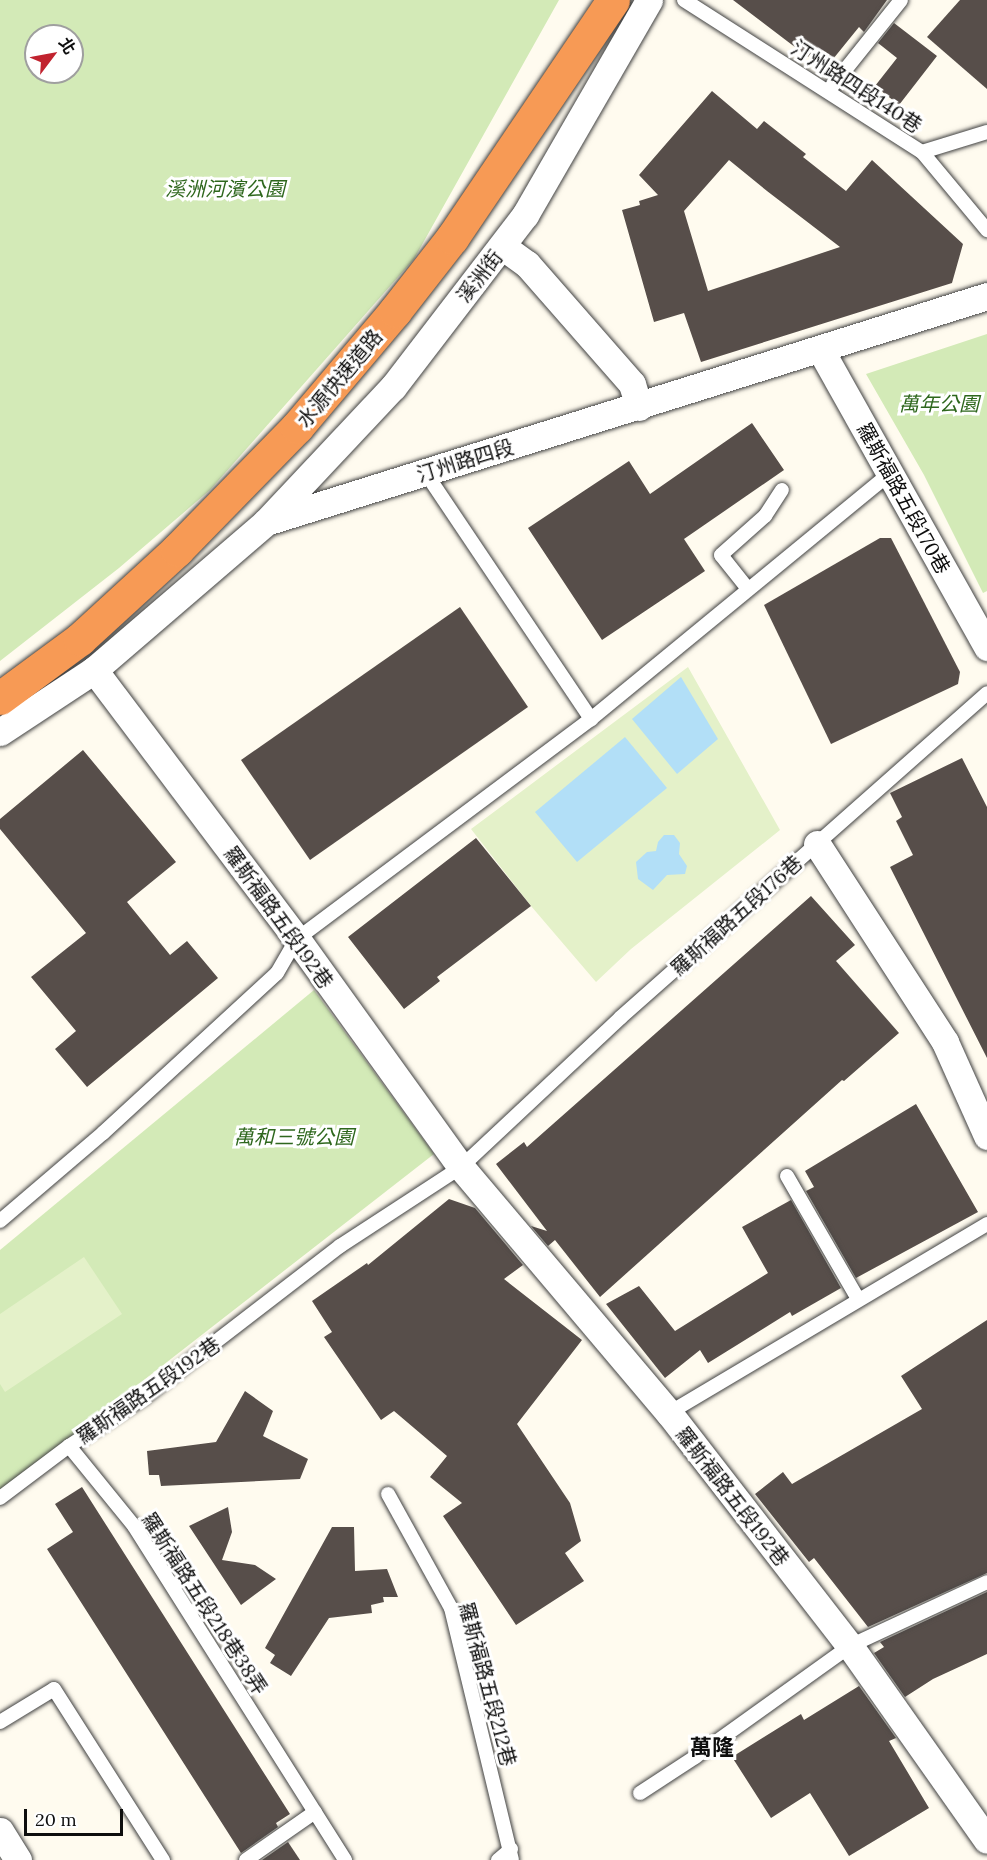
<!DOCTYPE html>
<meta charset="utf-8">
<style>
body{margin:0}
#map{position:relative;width:987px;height:1860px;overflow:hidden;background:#fffbef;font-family:Lora,"Noto Sans TC",serif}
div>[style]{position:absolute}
.green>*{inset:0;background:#d3eab7}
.pitch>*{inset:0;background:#e4f1c9}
.water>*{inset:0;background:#b2dff7}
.building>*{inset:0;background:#574e4a}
.roads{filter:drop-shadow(0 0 2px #414141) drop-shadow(0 0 2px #414141)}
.lane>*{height:14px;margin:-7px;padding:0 7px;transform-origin:7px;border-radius:7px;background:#fff}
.street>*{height:27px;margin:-13.5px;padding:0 13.5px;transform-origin:13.5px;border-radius:13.5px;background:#fff}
.highway>*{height:33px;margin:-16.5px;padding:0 16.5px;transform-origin:16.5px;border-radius:16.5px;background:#f79a55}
span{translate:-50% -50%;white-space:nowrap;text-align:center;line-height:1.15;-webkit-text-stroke:6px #fff;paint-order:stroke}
.street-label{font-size:20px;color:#0e0e0e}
.park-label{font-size:20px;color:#2e671d;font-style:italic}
.quarter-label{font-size:22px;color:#0e0e0e;font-weight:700}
.north{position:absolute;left:24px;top:24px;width:60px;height:60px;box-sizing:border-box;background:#fff;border:2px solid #9f9f9f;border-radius:50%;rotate:58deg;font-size:16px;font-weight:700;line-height:24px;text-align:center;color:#0e0e0e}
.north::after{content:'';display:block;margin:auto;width:21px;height:27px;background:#c1232f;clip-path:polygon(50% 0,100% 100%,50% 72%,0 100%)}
.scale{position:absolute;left:24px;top:1809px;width:99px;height:27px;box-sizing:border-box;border:3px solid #0e0e0e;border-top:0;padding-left:8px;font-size:18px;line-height:21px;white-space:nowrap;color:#0e0e0e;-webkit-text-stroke:4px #fff;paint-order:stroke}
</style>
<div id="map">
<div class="green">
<i style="clip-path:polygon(evenodd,0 0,559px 0,414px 259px,210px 490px,119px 568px,0 661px,0 0,36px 36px,72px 36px,72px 72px,36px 72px,36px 36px)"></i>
<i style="clip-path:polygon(987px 334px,987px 591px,983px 593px,924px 475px,866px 374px)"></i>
<i style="clip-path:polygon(314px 990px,434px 1154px,0 1492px,0 1250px)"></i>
</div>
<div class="pitch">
<i style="clip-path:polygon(688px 667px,780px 830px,631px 949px,596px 982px,531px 906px,471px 829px)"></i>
<i style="clip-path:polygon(84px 1257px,122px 1314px,5px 1392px,0 1384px,0 1314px)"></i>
</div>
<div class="water">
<i style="clip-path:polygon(681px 677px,718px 739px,677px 774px,632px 719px)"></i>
<i style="clip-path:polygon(625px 737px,667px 788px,577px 862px,535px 812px)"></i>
<i style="clip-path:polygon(664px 835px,674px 835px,680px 843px,679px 854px,687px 866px,685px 874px,667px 875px,653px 890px,638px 879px,636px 862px,647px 852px,656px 851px,658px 842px)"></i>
</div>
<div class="building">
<i style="clip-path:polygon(733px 0,887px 0,864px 32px,859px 27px,829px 64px,813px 51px,808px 57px)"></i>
<i style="clip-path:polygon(960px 0,987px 0,987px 89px,927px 37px)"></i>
<i style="clip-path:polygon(894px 23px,937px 56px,899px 105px,875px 86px,897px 58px,878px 43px)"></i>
<i style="clip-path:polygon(evenodd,712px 91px,757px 129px,764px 121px,806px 154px,803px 157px,846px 191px,872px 160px,963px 244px,952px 283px,701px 362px,684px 313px,654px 322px,622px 210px,640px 205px,639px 201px,658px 195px,639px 175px,712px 91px,729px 160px,767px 191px,840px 247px,708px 291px,684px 211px,729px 160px)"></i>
<i style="clip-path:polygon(752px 423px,784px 470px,684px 539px,705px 571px,602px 640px,528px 528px,629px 461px,650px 494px)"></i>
<i style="clip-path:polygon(880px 538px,891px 538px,960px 672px,958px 684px,831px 744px,764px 605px)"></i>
<i style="clip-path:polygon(460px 607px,528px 707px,310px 860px,241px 760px)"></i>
<i style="clip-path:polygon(83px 750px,176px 862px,127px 902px,170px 955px,187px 941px,218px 978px,87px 1087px,55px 1049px,76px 1031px,31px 977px,86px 933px,0 829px,0 819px)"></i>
<i style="clip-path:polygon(962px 758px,987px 807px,987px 1058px,890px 867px,913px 855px,896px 821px,902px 817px,890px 793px)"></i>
<i style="clip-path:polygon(476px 838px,531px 906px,437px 977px,440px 981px,404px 1009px,348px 937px)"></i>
<i style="clip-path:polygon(811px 896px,855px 945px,836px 961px,899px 1033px,844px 1081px,842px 1080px,600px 1297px,555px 1240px,548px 1246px,531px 1226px,547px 1231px,496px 1164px,524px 1142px,527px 1147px)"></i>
<i style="clip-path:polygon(916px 1104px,978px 1212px,856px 1278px,806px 1191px,814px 1187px,805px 1171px)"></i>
<i style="clip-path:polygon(449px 1199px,475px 1208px,523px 1265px,504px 1279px,582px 1340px,517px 1424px,570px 1503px,581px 1541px,565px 1553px,584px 1581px,516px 1625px,443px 1516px,462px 1503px,430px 1477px,447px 1456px,394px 1411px,381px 1420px,324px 1337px,332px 1332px,312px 1301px,367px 1263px,368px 1265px)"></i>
<i style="clip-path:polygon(791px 1200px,841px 1288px,792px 1316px,790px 1312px,708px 1363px,700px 1350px,665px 1378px,606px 1304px,639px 1286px,675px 1331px,768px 1273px,742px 1227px)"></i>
<i style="clip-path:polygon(987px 1320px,987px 1573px,868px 1627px,814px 1558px,809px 1562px,755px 1494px,783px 1472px,792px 1484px,922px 1409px,901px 1376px)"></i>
<i style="clip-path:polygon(245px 1391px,273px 1411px,263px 1436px,308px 1459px,300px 1479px,161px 1486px,159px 1475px,149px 1475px,147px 1451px,216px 1442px)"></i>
<i style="clip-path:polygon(82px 1487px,290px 1814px,276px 1823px,278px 1827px,241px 1853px,47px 1549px,73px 1532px,55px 1504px)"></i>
<i style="clip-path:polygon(228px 1507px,232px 1532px,222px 1560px,255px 1565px,276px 1579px,241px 1605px,189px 1526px)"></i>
<i style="clip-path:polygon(332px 1527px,354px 1527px,355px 1571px,387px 1569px,398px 1597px,383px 1597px,384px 1602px,371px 1605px,372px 1613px,329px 1618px,291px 1676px,270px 1663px,275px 1655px,265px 1648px)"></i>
<i style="clip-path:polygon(987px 1592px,987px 1654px,933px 1679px,905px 1697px,874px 1653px,884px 1647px,880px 1642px)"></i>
<i style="clip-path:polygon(859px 1686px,896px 1738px,889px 1741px,929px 1808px,849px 1856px,810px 1793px,771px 1818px,732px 1757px,801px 1714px,804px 1720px)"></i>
<i style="clip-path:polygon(288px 1842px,300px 1860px,262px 1860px)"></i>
</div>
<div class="roads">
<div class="lane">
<i style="left:684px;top:0;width:282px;rotate:32.6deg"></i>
<i style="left:922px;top:152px;width:102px;rotate:50.2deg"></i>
<i style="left:829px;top:90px;width:115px;rotate:-51.3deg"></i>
<i style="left:922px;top:152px;width:68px;rotate:-17.1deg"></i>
<i style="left:425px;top:472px;width:298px;rotate:56.1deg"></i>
<i style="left:748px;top:589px;width:43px;rotate:-128.5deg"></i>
<i style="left:721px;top:555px;width:59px;rotate:-41.6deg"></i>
<i style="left:765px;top:516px;width:31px;rotate:-57deg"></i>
<i style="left:787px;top:1176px;width:142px;rotate:60deg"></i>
<i style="left:0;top:1221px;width:135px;rotate:-40.5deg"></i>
<i style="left:103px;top:1133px;width:236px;rotate:-42.6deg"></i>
<i style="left:277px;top:973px;width:39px;rotate:-60deg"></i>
<i style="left:297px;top:939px;width:367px;rotate:-36.8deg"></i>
<i style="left:591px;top:719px;width:388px;rotate:-39.4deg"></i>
<i style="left:669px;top:1413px;width:370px;rotate:-30.7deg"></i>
<i style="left:69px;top:1446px;width:103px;rotate:50.9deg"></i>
<i style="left:134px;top:1526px;width:395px;rotate:57.7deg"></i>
<i style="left:388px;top:1494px;width:130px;rotate:61.1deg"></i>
<i style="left:451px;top:1608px;width:259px;rotate:76.4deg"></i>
<i style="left:0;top:1498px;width:86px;rotate:-37deg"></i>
<i style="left:69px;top:1446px;width:90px;rotate:-33.2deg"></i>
<i style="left:144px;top:1397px;width:247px;rotate:-37.6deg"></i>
<i style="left:340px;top:1246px;width:145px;rotate:-33.1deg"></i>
<i style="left:461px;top:1167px;width:218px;rotate:-43.1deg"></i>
<i style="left:620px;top:1018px;width:490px;rotate:-41.5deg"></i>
<i style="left:0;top:1722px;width:63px;rotate:-31.4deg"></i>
<i style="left:54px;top:1689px;width:203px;rotate:57.5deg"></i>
<i style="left:640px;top:1793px;width:66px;rotate:-33.2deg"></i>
<i style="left:695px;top:1757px;width:191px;rotate:-35.6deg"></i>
<i style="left:850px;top:1646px;width:151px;rotate:-25deg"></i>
<i style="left:246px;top:1860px;width:84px;rotate:-34.8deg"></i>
<i style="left:498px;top:1860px;width:17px;rotate:-40deg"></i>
</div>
<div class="street">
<i style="left:502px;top:246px;width:31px;rotate:36deg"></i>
<i style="left:527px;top:264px;width:159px;rotate:48.8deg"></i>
<i style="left:632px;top:384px;width:24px;rotate:73deg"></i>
<i style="left:820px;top:349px;width:342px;rotate:60.7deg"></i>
<i style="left:267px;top:521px;width:184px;rotate:-46.8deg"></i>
<i style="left:393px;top:387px;width:217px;rotate:-52.5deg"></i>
<i style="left:525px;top:215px;width:248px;rotate:-60deg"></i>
<i style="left:94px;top:670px;width:337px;rotate:53deg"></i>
<i style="left:297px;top:939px;width:281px;rotate:54.3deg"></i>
<i style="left:461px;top:1167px;width:322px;rotate:49.8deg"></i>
<i style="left:669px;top:1413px;width:295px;rotate:52.2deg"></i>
<i style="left:850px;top:1646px;width:237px;rotate:54.8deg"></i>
<i style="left:0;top:732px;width:113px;rotate:-33.4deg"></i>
<i style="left:94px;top:670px;width:227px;rotate:-40.7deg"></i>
<i style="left:266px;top:522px;width:756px;rotate:-17.4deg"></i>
<i style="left:817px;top:844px;width:236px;rotate:57.1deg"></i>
<i style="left:945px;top:1042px;width:103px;rotate:65.9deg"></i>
<i style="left:0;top:1831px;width:34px;rotate:58deg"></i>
</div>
<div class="highway">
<i style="left:0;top:698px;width:99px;rotate:-36.4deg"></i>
<i style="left:80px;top:639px;width:132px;rotate:-42.5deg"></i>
<i style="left:177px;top:550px;width:172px;rotate:-45.7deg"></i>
<i style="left:297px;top:427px;width:152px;rotate:-49.8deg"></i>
<i style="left:395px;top:311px;width:93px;rotate:-52deg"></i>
<i style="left:452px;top:238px;width:287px;rotate:-55.9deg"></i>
</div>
</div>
<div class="street-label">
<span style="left:857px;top:86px;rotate:33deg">汀州路四段140巷</span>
<span style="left:479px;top:276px;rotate:-52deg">溪洲街</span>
<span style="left:339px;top:378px;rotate:-50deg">水源快速道路</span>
<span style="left:465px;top:460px;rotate:-17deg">汀州路四段</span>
<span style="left:904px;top:498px;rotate:61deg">羅斯福路五段170巷</span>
<span style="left:736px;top:915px;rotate:-42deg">羅斯福路五段176巷</span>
<span style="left:279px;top:917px;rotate:54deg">羅斯福路五段192巷</span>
<span style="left:148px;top:1390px;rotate:-35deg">羅斯福路五段192巷</span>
<span style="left:733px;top:1496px;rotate:52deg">羅斯福路五段192巷</span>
<span style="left:205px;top:1603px;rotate:57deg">羅斯福路五段218巷38弄</span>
<span style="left:488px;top:1684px;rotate:75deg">羅斯福路五段212巷</span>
</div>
<div class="park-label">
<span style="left:225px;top:188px">溪洲河濱公園</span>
<span style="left:939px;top:403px">萬年公園</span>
<span style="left:294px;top:1136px">萬和三號公園</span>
</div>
<div class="quarter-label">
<span style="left:712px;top:1748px">萬隆</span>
</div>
<div class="north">北</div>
<div class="scale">20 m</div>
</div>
